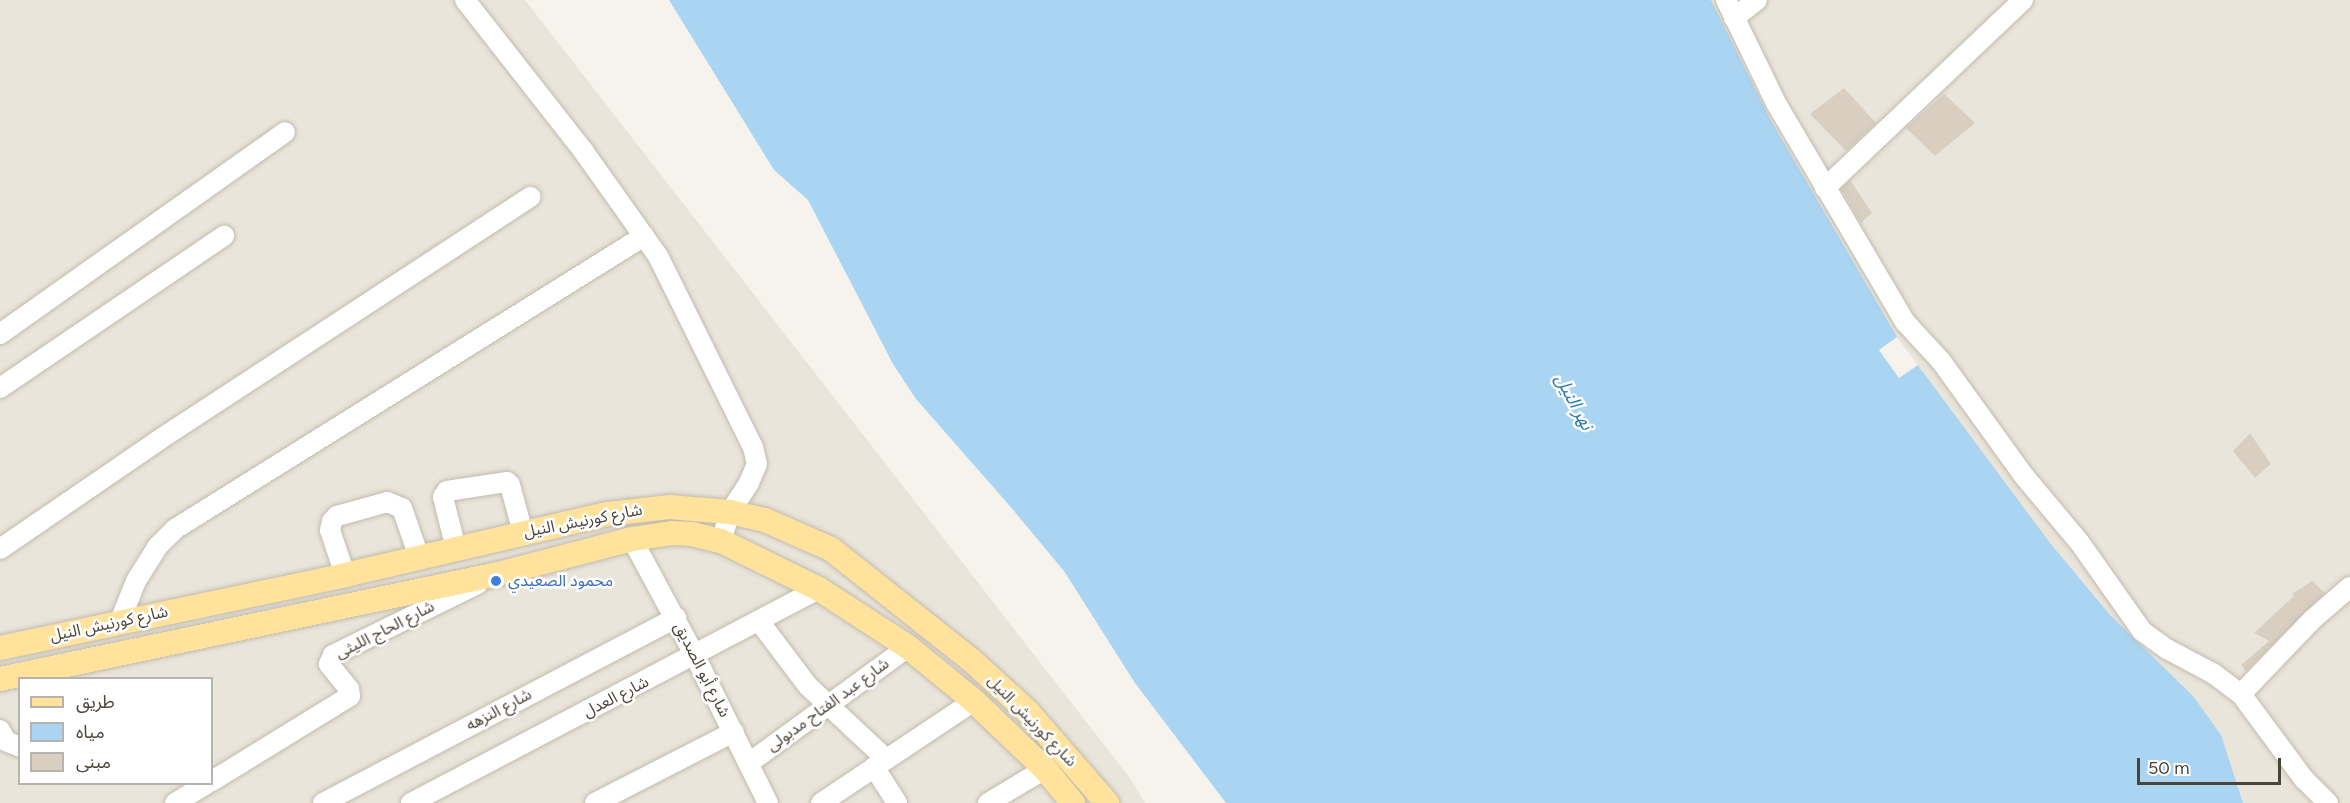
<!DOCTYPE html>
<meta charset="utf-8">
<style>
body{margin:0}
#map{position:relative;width:2350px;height:803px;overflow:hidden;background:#f6f3ec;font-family:Figtree,"Noto Sans Arabic",sans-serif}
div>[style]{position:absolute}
.residential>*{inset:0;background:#eae5da}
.water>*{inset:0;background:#a9d4f2}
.pier>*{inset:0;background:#f6f3ec}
.building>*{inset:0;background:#d8cfc1}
.roads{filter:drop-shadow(0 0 2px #c2bbae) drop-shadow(0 0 2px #c2bbae)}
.minor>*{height:20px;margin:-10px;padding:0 10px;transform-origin:10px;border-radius:10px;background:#fff}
.major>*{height:24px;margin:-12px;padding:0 12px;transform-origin:12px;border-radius:12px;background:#ffe39c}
.dots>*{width:16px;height:16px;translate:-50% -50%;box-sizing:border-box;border:3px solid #fff;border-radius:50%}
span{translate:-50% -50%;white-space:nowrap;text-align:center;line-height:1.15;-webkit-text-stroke:5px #fff;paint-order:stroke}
.street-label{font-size:16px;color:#4b4439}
.shop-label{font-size:16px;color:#366cbe}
.left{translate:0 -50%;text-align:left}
.water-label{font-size:18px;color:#2e7ab2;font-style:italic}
.legend{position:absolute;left:18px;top:677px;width:195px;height:108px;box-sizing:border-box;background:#fff;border:2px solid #b7b4b0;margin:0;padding:8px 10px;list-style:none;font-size:18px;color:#4b4439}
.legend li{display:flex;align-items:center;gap:12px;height:30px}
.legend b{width:30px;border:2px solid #b7b4b0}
.scale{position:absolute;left:2137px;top:758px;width:144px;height:27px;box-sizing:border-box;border:3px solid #4b4439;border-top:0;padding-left:8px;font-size:18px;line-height:21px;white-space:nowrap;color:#4b4439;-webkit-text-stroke:4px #fff;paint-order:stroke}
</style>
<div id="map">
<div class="residential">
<i style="clip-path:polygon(evenodd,0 0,525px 0,1130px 778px,1145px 803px,0 803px,0 0,20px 678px,212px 678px,212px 784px,20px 784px,20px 678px)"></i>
<i style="clip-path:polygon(1703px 0,2350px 0,2350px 803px,2215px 803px,1818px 252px)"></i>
</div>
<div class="water">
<i style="clip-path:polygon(669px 0,1711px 0,1769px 117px,1897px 337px,2050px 543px,2110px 615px,2193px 696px,2221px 735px,2243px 803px,1226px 803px,1135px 683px,1064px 571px,1009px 505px,916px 399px,893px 364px,808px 200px,774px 170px)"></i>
</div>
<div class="pier">
<i style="clip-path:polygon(1897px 337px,1918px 365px,1899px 378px,1879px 350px)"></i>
</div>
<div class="building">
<i style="clip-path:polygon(1844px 88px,1876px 123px,1846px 151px,1810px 114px)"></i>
<i style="clip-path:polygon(1944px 94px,1975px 123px,1935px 156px,1906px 128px)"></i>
<i style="clip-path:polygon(1850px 180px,1872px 213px,1861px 223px,1841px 189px)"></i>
<i style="clip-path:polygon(2250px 433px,2271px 464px,2255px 478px,2233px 451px)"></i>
<i style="clip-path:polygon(2312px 581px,2325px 593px,2246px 671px,2241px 665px,2269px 641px,2254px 633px,2294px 596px,2292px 594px)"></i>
</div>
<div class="roads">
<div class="minor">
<i style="left:465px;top:0;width:193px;rotate:51.9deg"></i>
<i style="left:584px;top:152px;width:128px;rotate:54.6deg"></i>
<i style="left:658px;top:256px;width:213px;rotate:63.6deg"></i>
<i style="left:753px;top:447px;width:17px;rotate:77deg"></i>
<i style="left:757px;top:464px;width:21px;rotate:113deg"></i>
<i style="left:749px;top:483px;width:35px;rotate:123deg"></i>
<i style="left:730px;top:512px;width:30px;rotate:107deg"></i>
<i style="left:1726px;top:0;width:114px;rotate:64.1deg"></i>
<i style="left:1776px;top:103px;width:254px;rotate:59.5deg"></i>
<i style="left:1905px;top:322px;width:53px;rotate:47.3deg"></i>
<i style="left:1941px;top:361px;width:142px;rotate:54.2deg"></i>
<i style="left:2024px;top:476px;width:87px;rotate:50.1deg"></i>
<i style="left:2080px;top:543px;width:108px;rotate:54.8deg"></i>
<i style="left:2142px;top:631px;width:31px;rotate:36deg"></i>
<i style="left:2167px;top:649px;width:53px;rotate:28deg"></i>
<i style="left:2214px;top:674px;width:34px;rotate:37deg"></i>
<i style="left:2241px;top:694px;width:106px;rotate:53.5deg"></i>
<i style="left:2304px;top:779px;width:34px;rotate:45deg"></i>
<i style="left:1734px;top:18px;width:29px;rotate:-38deg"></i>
<i style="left:1825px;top:188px;width:273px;rotate:-43.5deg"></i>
<i style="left:0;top:334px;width:349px;rotate:-35.3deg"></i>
<i style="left:0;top:388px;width:271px;rotate:-34.2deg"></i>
<i style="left:632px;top:539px;width:133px;rotate:61.7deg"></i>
<i style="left:695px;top:656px;width:164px;rotate:63.6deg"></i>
<i style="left:0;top:549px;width:193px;rotate:-34.4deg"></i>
<i style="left:159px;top:440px;width:444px;rotate:-33.2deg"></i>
<i style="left:456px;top:549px;width:54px;rotate:-104deg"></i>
<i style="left:443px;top:497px;width:7px;rotate:-56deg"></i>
<i style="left:447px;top:491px;width:61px;rotate:-8.5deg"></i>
<i style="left:507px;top:482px;width:4px;rotate:45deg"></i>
<i style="left:510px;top:485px;width:50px;rotate:74.8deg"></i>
<i style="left:345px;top:575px;width:47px;rotate:-108.4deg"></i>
<i style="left:330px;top:530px;width:9px;rotate:-77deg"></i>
<i style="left:332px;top:521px;width:7px;rotate:-45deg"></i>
<i style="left:337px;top:516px;width:52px;rotate:-15.6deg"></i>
<i style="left:387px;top:502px;width:16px;rotate:22deg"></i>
<i style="left:402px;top:508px;width:52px;rotate:70.9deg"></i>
<i style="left:120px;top:621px;width:43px;rotate:-68.2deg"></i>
<i style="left:136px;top:581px;width:40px;rotate:-58deg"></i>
<i style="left:157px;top:547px;width:25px;rotate:-45deg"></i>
<i style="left:175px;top:529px;width:553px;rotate:-31.99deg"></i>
<i style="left:759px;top:621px;width:81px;rotate:53deg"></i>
<i style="left:808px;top:686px;width:107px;rotate:43.1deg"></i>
<i style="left:2241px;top:694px;width:104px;rotate:-46.2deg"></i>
<i style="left:2313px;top:619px;width:49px;rotate:-40.9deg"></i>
<i style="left:0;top:730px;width:13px;rotate:61deg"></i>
<i style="left:6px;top:741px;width:15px;rotate:23deg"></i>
<i style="left:749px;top:763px;width:197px;rotate:-36.1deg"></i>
<i style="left:874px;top:767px;width:43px;rotate:57.4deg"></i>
<i style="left:212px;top:781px;width:162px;rotate:-31.6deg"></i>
<i style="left:350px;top:696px;width:7px;rotate:-98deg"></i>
<i style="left:349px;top:689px;width:32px;rotate:-129deg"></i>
<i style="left:329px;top:664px;width:10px;rotate:-66deg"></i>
<i style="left:333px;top:655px;width:161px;rotate:-26.2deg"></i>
<i style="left:175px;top:803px;width:37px;rotate:-31deg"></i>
<i style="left:323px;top:803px;width:399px;rotate:-27.7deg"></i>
<i style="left:411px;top:803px;width:461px;rotate:-27.7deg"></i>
<i style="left:595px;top:803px;width:156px;rotate:-27.1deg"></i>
<i style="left:821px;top:803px;width:184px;rotate:-33.7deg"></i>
<i style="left:988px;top:803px;width:66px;rotate:-30.8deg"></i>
</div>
<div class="major">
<i style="left:0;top:648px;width:353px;rotate:-11.9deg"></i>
<i style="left:345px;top:575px;width:270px;rotate:-13.1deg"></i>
<i style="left:608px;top:514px;width:61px;rotate:-6.5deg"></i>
<i style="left:669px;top:507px;width:61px;rotate:4.7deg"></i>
<i style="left:730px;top:512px;width:36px;rotate:13deg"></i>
<i style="left:765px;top:520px;width:72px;rotate:23.7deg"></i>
<i style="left:831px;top:549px;width:177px;rotate:38.4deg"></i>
<i style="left:970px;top:659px;width:79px;rotate:42.4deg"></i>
<i style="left:1028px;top:712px;width:121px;rotate:49deg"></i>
<i style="left:0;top:679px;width:509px;rotate:-11.91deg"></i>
<i style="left:498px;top:574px;width:138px;rotate:-14.6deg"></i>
<i style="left:632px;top:539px;width:40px;rotate:-8.5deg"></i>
<i style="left:672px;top:533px;width:20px;rotate:3deg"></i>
<i style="left:692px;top:534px;width:30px;rotate:14deg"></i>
<i style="left:721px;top:541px;width:109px;rotate:26.1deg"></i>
<i style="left:819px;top:589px;width:106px;rotate:33.1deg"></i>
<i style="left:908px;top:647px;width:85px;rotate:39.3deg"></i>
<i style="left:974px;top:701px;width:98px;rotate:43.8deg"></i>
<i style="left:1045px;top:769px;width:44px;rotate:50.5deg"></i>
</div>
</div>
<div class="dots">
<i style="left:496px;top:581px;background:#3f7fe0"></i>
</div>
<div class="street-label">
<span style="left:583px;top:521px;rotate:-11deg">شارع كورنيش النيل</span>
<span style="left:109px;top:624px;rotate:-12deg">شارع كورنيش النيل</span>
<span style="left:385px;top:630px;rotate:-27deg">شارع الحاج الليثى</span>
<span style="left:702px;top:670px;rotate:63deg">شارع أبو الصديق</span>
<span style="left:616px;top:697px;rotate:-27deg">شارع العدل</span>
<span style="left:828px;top:705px;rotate:-36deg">شارع عبد الفتاح مدبولى</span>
<span style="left:499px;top:710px;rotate:-28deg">شارع النزهه</span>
<span style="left:1032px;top:721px;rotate:46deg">شارع كورنيش النيل</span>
</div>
<div class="shop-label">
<span class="left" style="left:508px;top:581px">محمود الصعيدي</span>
</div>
<div class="water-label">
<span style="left:1574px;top:402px;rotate:62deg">نهر النيل</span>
</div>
<ul class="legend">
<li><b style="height:8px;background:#ffe39c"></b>طريق</li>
<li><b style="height:16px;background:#a9d4f2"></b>مياه</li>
<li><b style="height:16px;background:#d8cfc1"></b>مبنى</li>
</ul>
<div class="scale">50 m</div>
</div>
